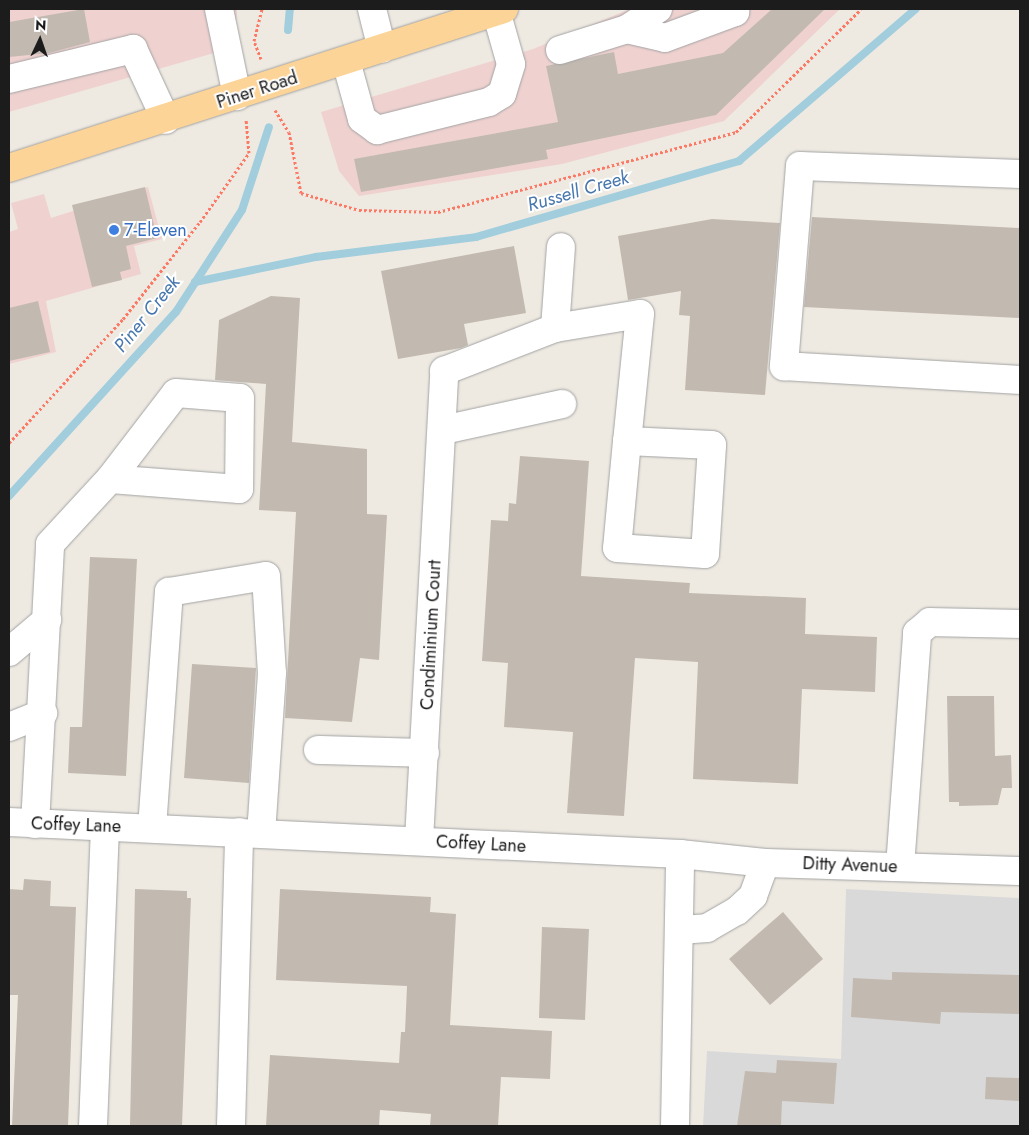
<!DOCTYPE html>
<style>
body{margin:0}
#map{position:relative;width:1029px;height:1135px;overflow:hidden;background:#eeeae2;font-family:Jost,sans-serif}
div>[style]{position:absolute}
.residential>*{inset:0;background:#dad9d9}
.commercial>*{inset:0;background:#efd2d0}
.stream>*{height:8px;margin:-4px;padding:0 4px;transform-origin:4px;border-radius:4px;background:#a1cddd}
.building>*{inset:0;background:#c2bab1}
.path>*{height:3px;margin-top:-1.5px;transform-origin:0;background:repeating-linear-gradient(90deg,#fb7965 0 2.5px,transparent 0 5px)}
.roads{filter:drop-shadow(0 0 1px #a3a3a3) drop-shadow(0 0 1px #a3a3a3)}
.minor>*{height:28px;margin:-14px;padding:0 14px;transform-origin:14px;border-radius:14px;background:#fff}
.major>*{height:28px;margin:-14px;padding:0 14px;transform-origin:14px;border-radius:14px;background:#fdd498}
.dots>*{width:14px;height:14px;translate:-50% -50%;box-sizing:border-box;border:2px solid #fff;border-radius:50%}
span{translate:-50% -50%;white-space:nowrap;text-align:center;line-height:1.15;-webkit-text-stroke:4px #fff;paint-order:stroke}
.street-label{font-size:18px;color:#1c1c1c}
.shop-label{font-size:18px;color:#366cbe}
.left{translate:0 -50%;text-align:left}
.water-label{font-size:19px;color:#4877ad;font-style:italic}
.frame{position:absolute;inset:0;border:10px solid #1c1c1c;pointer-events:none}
.north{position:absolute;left:15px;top:15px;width:50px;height:50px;-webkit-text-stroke:4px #fff;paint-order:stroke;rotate:3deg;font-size:14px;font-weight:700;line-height:20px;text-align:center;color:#1c1c1c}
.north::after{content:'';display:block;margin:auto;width:18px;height:22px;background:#1c1c1c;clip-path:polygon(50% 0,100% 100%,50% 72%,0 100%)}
</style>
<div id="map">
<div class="residential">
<i style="clip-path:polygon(846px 889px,1020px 898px,1020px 1126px,703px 1126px,707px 1051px,841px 1059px)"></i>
</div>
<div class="commercial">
<i style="clip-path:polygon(9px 9px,237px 9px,235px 47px,9px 112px)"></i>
<i style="clip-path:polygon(630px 9px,840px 9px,724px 121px,562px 164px,359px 196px,339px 171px,321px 112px,533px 49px)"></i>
<i style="clip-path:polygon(148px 187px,162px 239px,134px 246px,141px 274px,46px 301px,56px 352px,9px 364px,9px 232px,18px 229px,11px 203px,44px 194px,51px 218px)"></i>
</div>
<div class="stream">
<i style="left:288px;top:30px;width:21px;rotate:-85deg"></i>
<i style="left:195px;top:282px;width:124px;rotate:-11.7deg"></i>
<i style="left:316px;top:257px;width:161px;rotate:-7.1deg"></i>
<i style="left:476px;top:237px;width:274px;rotate:-16.1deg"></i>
<i style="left:739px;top:161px;width:233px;rotate:-40.7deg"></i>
<i style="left:9px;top:496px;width:248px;rotate:-47.8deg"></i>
<i style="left:176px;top:312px;width:121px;rotate:-57.1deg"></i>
<i style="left:242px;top:210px;width:87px;rotate:-72deg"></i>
</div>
<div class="building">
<i style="clip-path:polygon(84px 9px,90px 42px,49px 53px,9px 57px,9px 22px)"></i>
<i style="clip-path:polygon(772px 9px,825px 9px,716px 115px,546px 150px,548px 159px,361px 192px,354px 159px,558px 122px,546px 66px,614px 52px,618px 74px,723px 53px)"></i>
<i style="clip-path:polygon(145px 187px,157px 238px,126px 246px,131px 269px,120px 272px,122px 280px,92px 287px,72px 205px)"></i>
<i style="clip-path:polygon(812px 217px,1020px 228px,1020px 318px,804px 307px)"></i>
<i style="clip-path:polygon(712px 219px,780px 223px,765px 395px,685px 390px,690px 316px,679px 315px,681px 291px,628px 300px,618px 236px)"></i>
<i style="clip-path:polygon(514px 246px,526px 313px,464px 324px,468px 345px,461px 348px,398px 359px,381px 271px)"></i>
<i style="clip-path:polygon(271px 296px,300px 298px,292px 442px,367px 449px,367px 514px,387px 515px,379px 660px,360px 658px,352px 722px,285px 718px,296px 512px,259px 510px,266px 384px,215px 380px,219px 320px)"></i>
<i style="clip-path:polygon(38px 301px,50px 352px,9px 361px,9px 308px)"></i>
<i style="clip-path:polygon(520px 456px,589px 461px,581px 576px,690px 583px,689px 593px,806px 598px,805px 634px,877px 637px,875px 692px,802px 689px,798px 784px,693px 779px,698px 662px,635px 658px,624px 816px,567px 813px,573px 732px,504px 727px,508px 663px,482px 661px,491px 520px,508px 521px,509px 503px,516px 504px)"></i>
<i style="clip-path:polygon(90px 557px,137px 559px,126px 776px,68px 773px,70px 727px,82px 727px)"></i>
<i style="clip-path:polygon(192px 664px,256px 668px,249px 783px,184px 778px)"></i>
<i style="clip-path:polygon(947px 696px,994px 696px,995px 756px,1011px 755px,1012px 788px,1002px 788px,998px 805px,959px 806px,959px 802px,949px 802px)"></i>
<i style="clip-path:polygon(24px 879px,51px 881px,50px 906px,76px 907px,68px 1126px,12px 1126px,18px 995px,9px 995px,9px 889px,23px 890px)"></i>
<i style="clip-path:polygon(135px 889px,187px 891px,187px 898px,191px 898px,182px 1126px,130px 1126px)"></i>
<i style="clip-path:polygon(280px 889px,431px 897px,430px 912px,456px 914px,450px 1025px,552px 1031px,550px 1079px,501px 1077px,498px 1126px,430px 1126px,431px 1114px,380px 1110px,379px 1126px,266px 1126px,270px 1055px,399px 1063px,401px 1032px,405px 1032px,407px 986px,276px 980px)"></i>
<i style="clip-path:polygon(783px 912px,823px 959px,770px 1005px,729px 959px)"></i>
<i style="clip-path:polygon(542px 927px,589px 929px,585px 1020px,539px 1018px)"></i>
<i style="clip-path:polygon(892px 972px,1020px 975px,1020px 1014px,941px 1012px,940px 1024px,851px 1017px,853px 978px,892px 980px)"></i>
<i style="clip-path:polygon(777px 1060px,837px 1063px,834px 1104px,782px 1101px,781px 1126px,737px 1126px,745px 1071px,776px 1073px)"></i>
<i style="clip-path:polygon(986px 1077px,1020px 1078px,1020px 1101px,985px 1099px)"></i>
</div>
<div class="path">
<i style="left:261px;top:59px;width:19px;rotate:-111deg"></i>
<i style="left:254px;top:41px;width:33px;rotate:-76deg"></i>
<i style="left:275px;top:110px;width:26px;rotate:58deg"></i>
<i style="left:289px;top:132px;width:62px;rotate:78.9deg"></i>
<i style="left:301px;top:193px;width:60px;rotate:16.3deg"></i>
<i style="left:359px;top:210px;width:79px;rotate:1.5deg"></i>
<i style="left:438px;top:212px;width:309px;rotate:-15deg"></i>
<i style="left:736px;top:132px;width:175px;rotate:-44.5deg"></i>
<i style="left:9px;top:443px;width:168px;rotate:-47.4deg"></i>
<i style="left:123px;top:319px;width:124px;rotate:-51.6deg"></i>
<i style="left:200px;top:222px;width:85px;rotate:-54.6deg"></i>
<i style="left:249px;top:153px;width:34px;rotate:-95deg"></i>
</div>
<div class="roads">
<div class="minor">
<i style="left:219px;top:9px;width:89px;rotate:78.3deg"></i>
<i style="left:372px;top:9px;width:41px;rotate:76deg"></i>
<i style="left:627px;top:29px;width:37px;rotate:-33deg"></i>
<i style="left:560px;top:50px;width:70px;rotate:-17.4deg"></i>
<i style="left:627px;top:29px;width:39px;rotate:13deg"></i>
<i style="left:665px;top:38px;width:75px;rotate:-20.4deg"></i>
<i style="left:735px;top:12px;width:4px;rotate:-135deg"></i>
<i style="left:346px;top:61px;width:60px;rotate:74.6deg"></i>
<i style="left:362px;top:119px;width:19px;rotate:36deg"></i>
<i style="left:377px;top:130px;width:115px;rotate:-14deg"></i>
<i style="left:489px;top:102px;width:15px;rotate:-32deg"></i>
<i style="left:502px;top:94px;width:31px;rotate:-73deg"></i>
<i style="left:511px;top:64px;width:55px;rotate:-105.8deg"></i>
<i style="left:9px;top:79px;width:128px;rotate:-13.6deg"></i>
<i style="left:133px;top:49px;width:78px;rotate:65.1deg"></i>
<i style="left:1020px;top:174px;width:220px;rotate:-177.9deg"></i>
<i style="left:800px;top:166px;width:201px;rotate:94.6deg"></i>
<i style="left:784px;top:366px;width:236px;rotate:3.4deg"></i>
<i style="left:555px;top:328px;width:86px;rotate:-9.4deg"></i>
<i style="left:640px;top:314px;width:128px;rotate:95.8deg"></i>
<i style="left:627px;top:441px;width:107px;rotate:95.3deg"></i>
<i style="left:617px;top:548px;width:88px;rotate:3.9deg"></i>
<i style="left:705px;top:554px;width:109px;rotate:-86.3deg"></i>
<i style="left:712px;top:445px;width:85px;rotate:-177.3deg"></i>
<i style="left:443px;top:430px;width:122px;rotate:-12.3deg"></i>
<i style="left:9px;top:652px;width:50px;rotate:-40.1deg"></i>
<i style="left:9px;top:727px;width:37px;rotate:-22deg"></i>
<i style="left:318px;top:750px;width:107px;rotate:1.6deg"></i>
<i style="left:9px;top:822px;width:672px;rotate:2.73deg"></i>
<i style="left:680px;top:854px;width:85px;rotate:6deg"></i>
<i style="left:765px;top:863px;width:255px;rotate:1.8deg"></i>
<i style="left:35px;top:824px;width:280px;rotate:-86.9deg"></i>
<i style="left:50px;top:544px;width:88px;rotate:-47.3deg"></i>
<i style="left:110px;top:479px;width:108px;rotate:-52.5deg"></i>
<i style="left:176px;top:393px;width:64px;rotate:4.5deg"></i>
<i style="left:240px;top:398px;width:91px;rotate:90.6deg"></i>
<i style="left:239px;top:489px;width:129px;rotate:-175.6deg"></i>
<i style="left:152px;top:828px;width:237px;rotate:-85.9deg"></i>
<i style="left:169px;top:592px;width:98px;rotate:-9.4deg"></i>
<i style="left:266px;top:576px;width:97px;rotate:86.5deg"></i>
<i style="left:272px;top:673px;width:160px;rotate:93.9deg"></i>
<i style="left:419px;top:840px;width:470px;rotate:-86.9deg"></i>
<i style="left:444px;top:371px;width:119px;rotate:-21.2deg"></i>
<i style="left:555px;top:328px;width:81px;rotate:-85.8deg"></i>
<i style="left:900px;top:867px;width:235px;rotate:-85.8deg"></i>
<i style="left:917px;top:633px;width:17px;rotate:-40deg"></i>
<i style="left:930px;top:622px;width:90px;rotate:1.3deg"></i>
<i style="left:680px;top:930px;width:27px;rotate:-4deg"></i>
<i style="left:707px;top:928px;width:34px;rotate:-30deg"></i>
<i style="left:737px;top:911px;width:22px;rotate:-43deg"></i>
<i style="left:753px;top:896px;width:35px;rotate:-70deg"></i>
<i style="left:93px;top:1126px;width:299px;rotate:-87.7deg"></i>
<i style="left:231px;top:1126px;width:294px;rotate:-88.4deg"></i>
<i style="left:675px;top:1126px;width:272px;rotate:-88.9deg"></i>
</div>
<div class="major">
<i style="left:9px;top:168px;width:520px;rotate:-17.81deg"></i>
</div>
</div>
<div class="dots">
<i style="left:114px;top:230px;background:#3f7fe0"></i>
</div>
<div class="street-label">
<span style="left:257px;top:90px;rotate:-18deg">Piner Road</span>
<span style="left:431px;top:635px;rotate:-87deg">Condiminium Court</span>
<span style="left:76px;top:825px;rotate:2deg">Coffey Lane</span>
<span style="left:481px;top:844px;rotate:3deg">Coffey Lane</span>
<span style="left:850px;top:865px;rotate:2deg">Ditty Avenue</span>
</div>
<div class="shop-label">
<span class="left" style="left:124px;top:230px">7-Eleven</span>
</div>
<div class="water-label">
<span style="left:578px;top:191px;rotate:-16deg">Russell Creek</span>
<span style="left:147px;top:314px;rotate:-51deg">Piner Creek</span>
</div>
<div class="frame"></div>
<div class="north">N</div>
</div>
